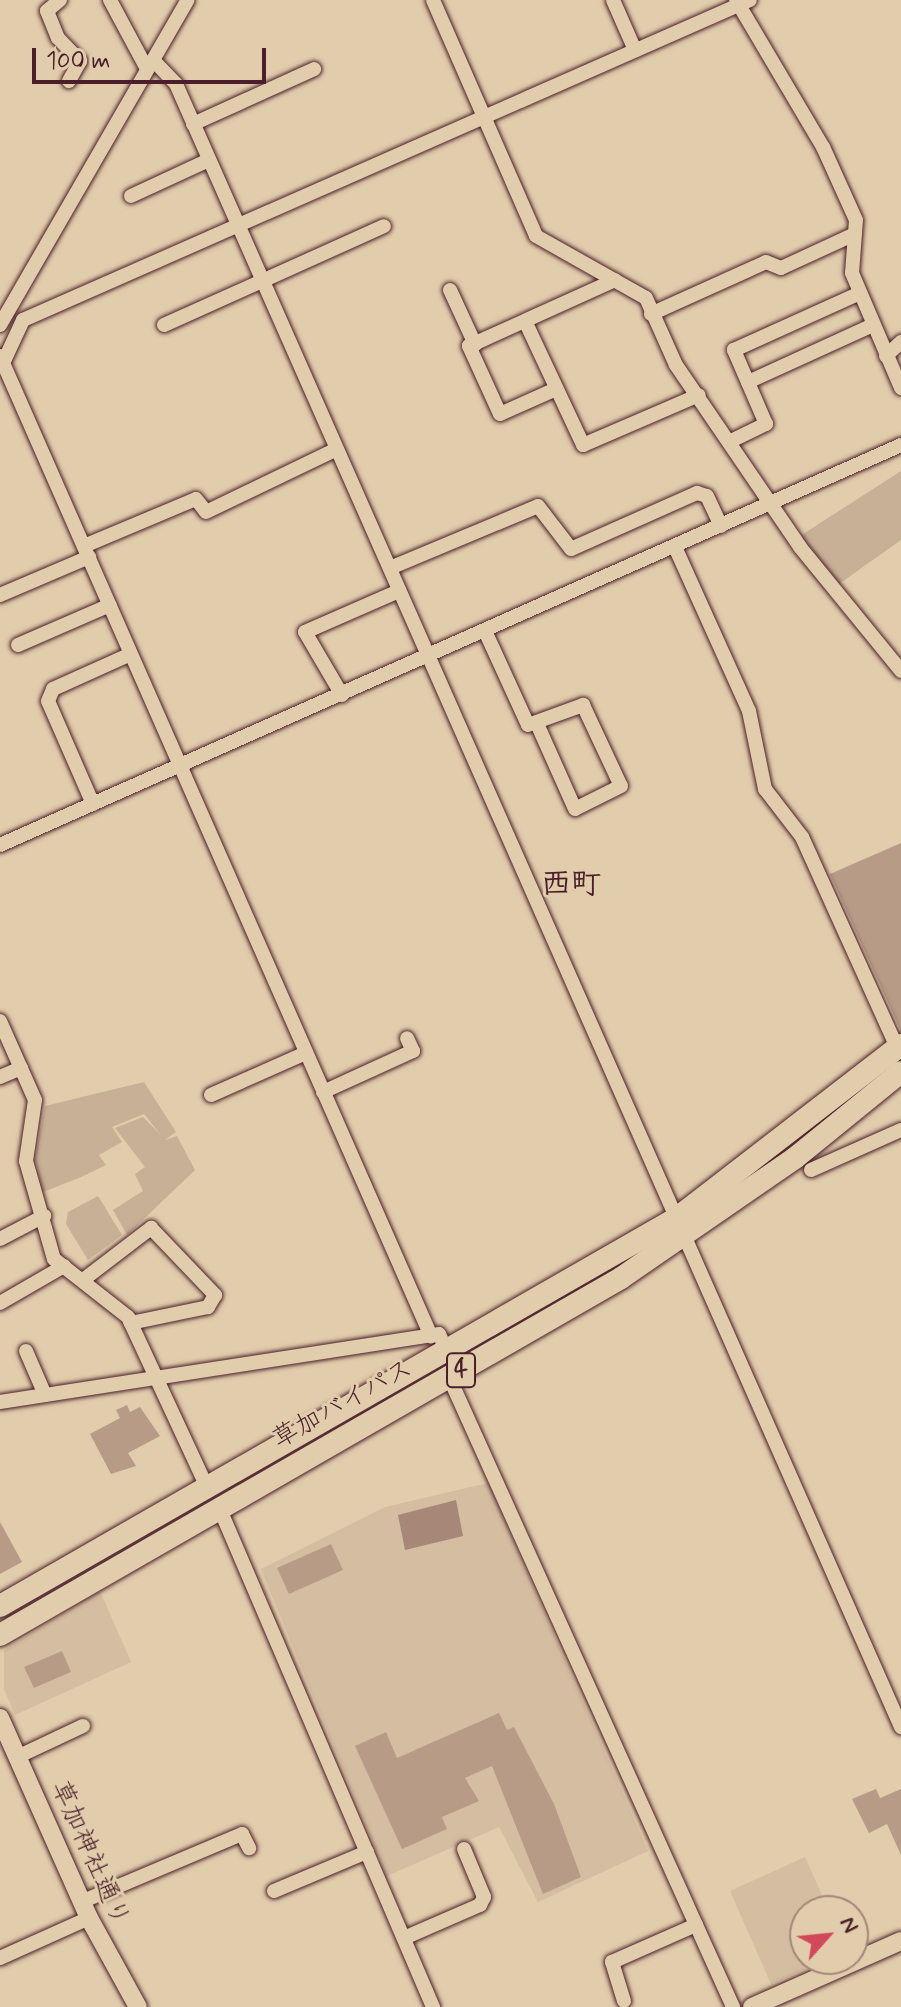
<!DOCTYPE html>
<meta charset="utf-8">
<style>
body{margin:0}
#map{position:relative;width:901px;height:2007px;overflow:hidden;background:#e1ccab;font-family:Mynerve,"Klee One",sans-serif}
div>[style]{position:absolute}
.built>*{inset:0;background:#d4bda0}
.green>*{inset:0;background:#c8b096}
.water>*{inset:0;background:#a68778}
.building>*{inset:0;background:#b79b87}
.roads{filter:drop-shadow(0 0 2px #4a1f2b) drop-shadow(0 0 2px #4a1f2b)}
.minor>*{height:14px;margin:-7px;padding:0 7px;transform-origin:7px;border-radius:7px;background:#e1ccab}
.tertiary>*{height:18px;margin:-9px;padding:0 9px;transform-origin:9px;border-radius:9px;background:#e1ccab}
.trunk>*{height:22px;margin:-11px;padding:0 11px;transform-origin:11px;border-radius:11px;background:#e1ccab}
span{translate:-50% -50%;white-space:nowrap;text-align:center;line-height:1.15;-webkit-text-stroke:6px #e1ccab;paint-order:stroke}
.shield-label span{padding:2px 6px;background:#e1ccab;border:2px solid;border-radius:6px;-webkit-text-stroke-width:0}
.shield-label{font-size:24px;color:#4a1f2b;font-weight:700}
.street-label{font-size:26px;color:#4a1f2b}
.quarter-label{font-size:30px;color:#4a1f2b;font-weight:700}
.north{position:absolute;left:789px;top:1895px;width:80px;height:80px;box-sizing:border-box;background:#e1ccab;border:2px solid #a58778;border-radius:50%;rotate:63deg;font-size:22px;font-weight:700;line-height:32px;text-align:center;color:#4a1f2b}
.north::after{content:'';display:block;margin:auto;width:28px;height:36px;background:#d1495b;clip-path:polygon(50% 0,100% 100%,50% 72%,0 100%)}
.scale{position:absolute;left:32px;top:48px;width:234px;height:36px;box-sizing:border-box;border:4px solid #4a1f2b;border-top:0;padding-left:10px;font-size:24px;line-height:28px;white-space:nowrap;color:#4a1f2b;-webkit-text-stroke:6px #e1ccab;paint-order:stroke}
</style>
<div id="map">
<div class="built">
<i style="clip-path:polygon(488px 1483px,648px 1851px,538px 1902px,499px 1827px,387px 1876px,261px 1569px,385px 1507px)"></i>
<i style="clip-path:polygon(100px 1591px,131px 1662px,15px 1715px,4px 1689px,4px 1650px)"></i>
<i style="clip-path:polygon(805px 1857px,829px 1911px,805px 1911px,805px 1959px,828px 1959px,771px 1984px,730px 1891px)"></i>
</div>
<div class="green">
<i style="clip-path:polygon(901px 471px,901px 540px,839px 584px,800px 536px)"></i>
<i style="clip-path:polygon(144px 1082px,176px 1132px,165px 1140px,177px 1136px,195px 1170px,127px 1235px,113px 1210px,143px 1191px,135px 1174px,145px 1167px,115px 1128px,143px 1117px,161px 1135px,144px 1114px,112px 1127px,122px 1142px,99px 1155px,106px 1165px,81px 1177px,43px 1192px,35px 1159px,45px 1106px)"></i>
<i style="clip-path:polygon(98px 1196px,122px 1235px,88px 1260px,66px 1224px,68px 1212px)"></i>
</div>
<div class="water">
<i style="clip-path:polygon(456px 1500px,463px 1536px,405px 1550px,398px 1515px)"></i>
</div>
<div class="building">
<i style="clip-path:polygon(901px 843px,901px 1031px,830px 874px)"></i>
<i style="clip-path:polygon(127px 1405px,130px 1412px,140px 1407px,160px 1436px,128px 1453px,136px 1466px,111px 1474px,90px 1434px,120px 1418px,116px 1410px)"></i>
<i style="clip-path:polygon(0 1522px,22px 1562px,0 1574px)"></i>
<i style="clip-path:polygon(331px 1544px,343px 1570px,289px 1594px,277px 1568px)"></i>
<i style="clip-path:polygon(62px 1651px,71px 1672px,34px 1688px,24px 1667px)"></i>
<i style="clip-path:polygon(499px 1713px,507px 1730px,514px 1727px,554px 1804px,581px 1877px,543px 1894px,492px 1766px,465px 1778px,479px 1801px,442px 1817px,447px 1829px,402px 1849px,355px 1746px,386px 1732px,397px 1758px)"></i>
<i style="clip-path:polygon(876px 1789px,880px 1798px,901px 1789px,901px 1855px,887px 1824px,869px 1833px,852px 1799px)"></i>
</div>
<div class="roads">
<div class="minor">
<i style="left:60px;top:0;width:17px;rotate:140deg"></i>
<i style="left:47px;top:11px;width:29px;rotate:68deg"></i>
<i style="left:58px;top:38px;width:32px;rotate:46deg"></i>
<i style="left:80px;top:61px;width:23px;rotate:119deg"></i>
<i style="left:110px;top:0;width:78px;rotate:61.8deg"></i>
<i style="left:433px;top:0;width:257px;rotate:66.4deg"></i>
<i style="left:536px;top:236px;width:126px;rotate:29.4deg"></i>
<i style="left:646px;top:298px;width:73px;rotate:65.9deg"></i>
<i style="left:676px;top:365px;width:220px;rotate:55.7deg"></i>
<i style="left:800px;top:547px;width:160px;rotate:50.8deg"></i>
<i style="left:613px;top:0;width:55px;rotate:66.3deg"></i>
<i style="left:736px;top:0;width:171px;rotate:59.4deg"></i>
<i style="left:823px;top:147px;width:80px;rotate:65.7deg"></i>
<i style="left:856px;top:220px;width:53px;rotate:94.3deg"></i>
<i style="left:852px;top:273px;width:125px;rotate:66.9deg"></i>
<i style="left:154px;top:61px;width:32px;rotate:46deg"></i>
<i style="left:176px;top:84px;width:1796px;rotate:66.19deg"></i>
<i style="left:193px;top:124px;width:133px;rotate:-24.4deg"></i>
<i style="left:131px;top:196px;width:86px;rotate:-24.8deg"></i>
<i style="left:450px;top:290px;width:60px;rotate:65.2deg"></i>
<i style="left:651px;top:314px;width:126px;rotate:-24.3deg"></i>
<i style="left:766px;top:262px;width:16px;rotate:22deg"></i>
<i style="left:781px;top:268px;width:81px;rotate:-24.7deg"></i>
<i style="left:525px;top:321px;width:137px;rotate:64.9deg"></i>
<i style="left:583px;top:445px;width:126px;rotate:-23.3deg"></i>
<i style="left:0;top:325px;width:375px;rotate:-60deg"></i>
<i style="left:164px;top:325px;width:241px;rotate:-24.2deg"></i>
<i style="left:0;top:356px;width:1071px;rotate:66.26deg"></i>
<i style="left:886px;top:356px;width:21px;rotate:-43deg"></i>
<i style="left:4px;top:361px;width:45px;rotate:-65.1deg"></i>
<i style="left:23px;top:320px;width:794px;rotate:-23.76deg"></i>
<i style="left:748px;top:382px;width:137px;rotate:-24.5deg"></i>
<i style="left:556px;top:389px;width:61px;rotate:155.9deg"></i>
<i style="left:500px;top:414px;width:75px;rotate:-114.5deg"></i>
<i style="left:469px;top:346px;width:160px;rotate:-24.3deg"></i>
<i style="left:733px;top:440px;width:37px;rotate:-26deg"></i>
<i style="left:766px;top:424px;width:81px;rotate:-113.4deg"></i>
<i style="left:734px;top:350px;width:138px;rotate:-24.3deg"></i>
<i style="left:84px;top:546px;width:121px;rotate:-22.8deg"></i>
<i style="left:196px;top:499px;width:16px;rotate:52deg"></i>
<i style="left:206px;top:512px;width:145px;rotate:-25.7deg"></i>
<i style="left:675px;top:547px;width:180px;rotate:65.7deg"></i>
<i style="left:749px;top:711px;width:80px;rotate:78.4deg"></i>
<i style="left:765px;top:789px;width:61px;rotate:52.4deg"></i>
<i style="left:802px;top:837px;width:236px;rotate:65.7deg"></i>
<i style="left:390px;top:568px;width:160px;rotate:-22.7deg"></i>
<i style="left:538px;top:506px;width:54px;rotate:52.5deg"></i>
<i style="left:571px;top:549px;width:138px;rotate:-24deg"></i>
<i style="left:697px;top:493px;width:10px;rotate:17deg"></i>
<i style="left:707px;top:496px;width:33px;rotate:65deg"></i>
<i style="left:0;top:595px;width:97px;rotate:-23.1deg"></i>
<i style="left:485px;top:631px;width:103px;rotate:65.4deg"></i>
<i style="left:528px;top:725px;width:59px;rotate:-20deg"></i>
<i style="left:583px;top:705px;width:89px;rotate:64.9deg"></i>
<i style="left:621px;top:786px;width:51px;rotate:153.4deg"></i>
<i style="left:575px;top:809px;width:91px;rotate:-114deg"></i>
<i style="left:18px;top:645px;width:100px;rotate:-23.5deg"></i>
<i style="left:342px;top:695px;width:73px;rotate:-120.4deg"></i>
<i style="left:305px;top:632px;width:103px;rotate:-23.6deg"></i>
<i style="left:93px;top:804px;width:112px;rotate:-113.6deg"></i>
<i style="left:48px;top:701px;width:13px;rotate:-67deg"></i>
<i style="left:53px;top:689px;width:85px;rotate:-24.2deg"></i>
<i style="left:0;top:845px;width:986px;rotate:-23.94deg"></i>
<i style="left:0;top:1021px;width:86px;rotate:66.1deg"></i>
<i style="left:35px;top:1100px;width:62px;rotate:98.4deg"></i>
<i style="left:26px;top:1161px;width:102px;rotate:74.1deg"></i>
<i style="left:54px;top:1259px;width:94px;rotate:38.1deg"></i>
<i style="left:128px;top:1317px;width:190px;rotate:65.1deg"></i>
<i style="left:0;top:1077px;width:23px;rotate:-23deg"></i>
<i style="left:323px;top:1092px;width:99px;rotate:-24.5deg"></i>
<i style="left:413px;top:1051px;width:14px;rotate:-115deg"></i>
<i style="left:211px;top:1095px;width:104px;rotate:-23.9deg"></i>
<i style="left:811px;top:1170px;width:98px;rotate:-24deg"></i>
<i style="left:0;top:1239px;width:50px;rotate:-27.6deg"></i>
<i style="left:83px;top:1280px;width:86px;rotate:-37.4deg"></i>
<i style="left:151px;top:1228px;width:93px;rotate:46.3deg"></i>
<i style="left:215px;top:1295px;width:14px;rotate:120deg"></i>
<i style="left:208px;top:1307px;width:79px;rotate:168.3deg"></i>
<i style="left:0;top:1303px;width:74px;rotate:-30deg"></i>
<i style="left:26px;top:1351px;width:48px;rotate:66.6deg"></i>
<i style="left:449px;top:1377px;width:691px;rotate:65.73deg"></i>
<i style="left:0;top:1402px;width:444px;rotate:-8.8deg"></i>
<i style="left:439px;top:1334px;width:22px;rotate:66deg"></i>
<i style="left:219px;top:1507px;width:544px;rotate:66.83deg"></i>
<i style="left:17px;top:1757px;width:73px;rotate:-25.2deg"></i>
<i style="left:274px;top:1891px;width:101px;rotate:-22.8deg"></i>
<i style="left:81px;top:1902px;width:175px;rotate:-22.9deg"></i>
<i style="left:242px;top:1834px;width:16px;rotate:63deg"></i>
<i style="left:404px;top:1938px;width:83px;rotate:-23.5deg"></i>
<i style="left:480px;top:1905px;width:9px;rotate:-63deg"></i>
<i style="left:484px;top:1897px;width:52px;rotate:-112.6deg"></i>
<i style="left:0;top:1958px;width:98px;rotate:-24.2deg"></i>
<i style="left:624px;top:2001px;width:41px;rotate:-107.1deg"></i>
<i style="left:612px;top:1962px;width:92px;rotate:-23.8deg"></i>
</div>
<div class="tertiary">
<i style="left:0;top:1718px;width:219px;rotate:66deg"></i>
<i style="left:89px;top:1918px;width:102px;rotate:61.2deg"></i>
<i style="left:752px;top:2007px;width:163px;rotate:-23.9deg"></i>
</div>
<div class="trunk">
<i style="left:0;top:1606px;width:780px;rotate:-29.82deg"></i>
<i style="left:677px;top:1218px;width:283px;rotate:-37.7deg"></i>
<i style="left:0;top:1635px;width:716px;rotate:-29.89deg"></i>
<i style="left:621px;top:1278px;width:211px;rotate:-34.6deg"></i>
<i style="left:795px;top:1158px;width:136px;rotate:-39.1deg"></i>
</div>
</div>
<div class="shield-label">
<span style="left:461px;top:1370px">4</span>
</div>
<div class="street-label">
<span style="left:343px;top:1405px;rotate:-29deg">草加バイパス</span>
<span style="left:89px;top:1854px;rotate:66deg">草加神社通り</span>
</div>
<div class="quarter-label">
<span style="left:571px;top:885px">西町</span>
</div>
<div class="north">N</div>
<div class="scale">100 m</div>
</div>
